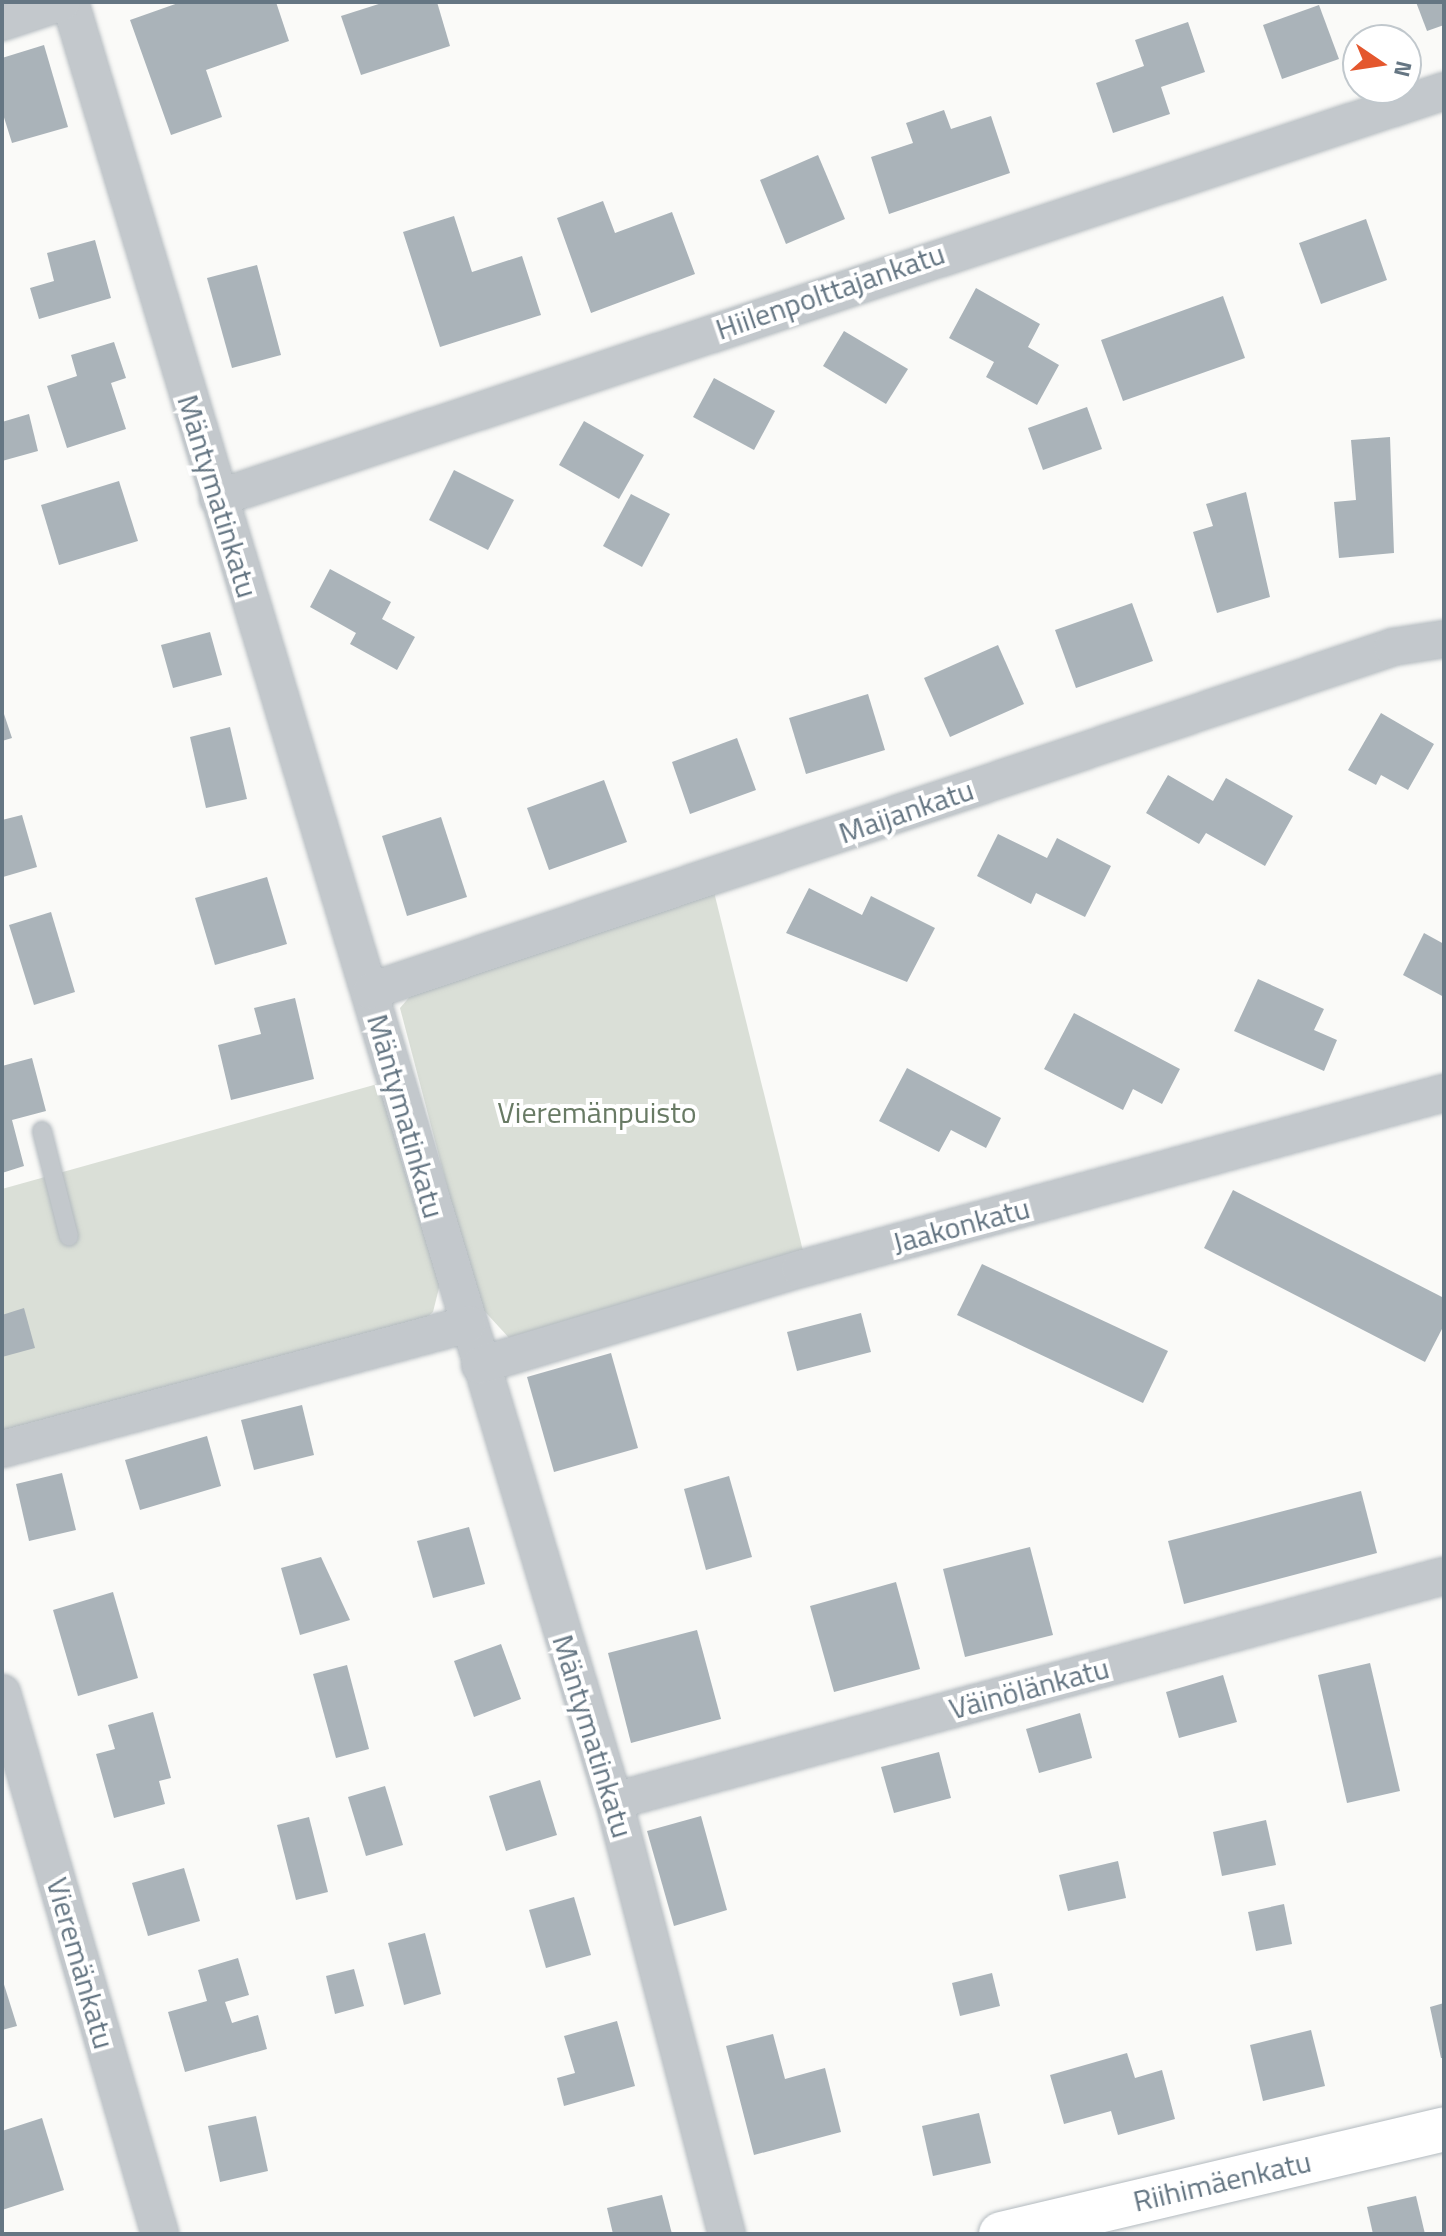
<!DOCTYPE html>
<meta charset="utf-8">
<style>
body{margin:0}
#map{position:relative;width:1446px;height:2236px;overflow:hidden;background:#fafaf8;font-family:"Titillium Web",sans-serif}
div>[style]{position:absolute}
.green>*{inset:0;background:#dadfd7}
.building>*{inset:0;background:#aab3b9}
.roads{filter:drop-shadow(0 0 2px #b3babf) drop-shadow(0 0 2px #b3babf)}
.lane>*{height:18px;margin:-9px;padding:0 9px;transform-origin:9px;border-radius:9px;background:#c3c8cc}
.street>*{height:36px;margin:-18px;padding:0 18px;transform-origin:18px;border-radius:18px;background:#c3c8cc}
.secondary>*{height:44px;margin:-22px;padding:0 22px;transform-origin:22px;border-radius:22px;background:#fff}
span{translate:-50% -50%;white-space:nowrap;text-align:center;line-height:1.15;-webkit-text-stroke:8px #fff;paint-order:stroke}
.street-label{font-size:30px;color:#657683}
.park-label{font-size:30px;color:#687a64}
.frame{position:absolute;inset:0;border:4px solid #657683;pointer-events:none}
.north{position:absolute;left:1342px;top:24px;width:80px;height:80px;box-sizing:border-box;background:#fff;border:2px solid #c1c8cd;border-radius:50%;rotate:103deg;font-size:22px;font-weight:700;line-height:32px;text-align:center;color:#657683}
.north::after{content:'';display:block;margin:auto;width:28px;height:36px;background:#e4572e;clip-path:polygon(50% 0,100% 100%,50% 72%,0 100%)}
</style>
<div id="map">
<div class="green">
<i style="clip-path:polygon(714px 892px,805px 1259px,510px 1339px,478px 1304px,400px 1008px,412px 994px)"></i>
<i style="clip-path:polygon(381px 1083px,440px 1284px,433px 1312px,421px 1323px,2px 1438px,2px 1189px)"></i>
</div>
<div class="building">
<i style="clip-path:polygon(181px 2px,276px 2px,289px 41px,206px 70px,222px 117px,171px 135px,130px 20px)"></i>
<i style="clip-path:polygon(385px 2px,437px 2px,450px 46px,361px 75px,341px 16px)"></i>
<i style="clip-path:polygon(1416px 2px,1444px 2px,1444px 25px,1427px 31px)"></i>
<i style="clip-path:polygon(1319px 5px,1339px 59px,1282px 79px,1263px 25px)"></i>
<i style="clip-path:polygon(1188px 22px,1205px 72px,1161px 87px,1170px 114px,1113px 133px,1096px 83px,1144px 66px,1135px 40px)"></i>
<i style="clip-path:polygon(44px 45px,68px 127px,12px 143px,2px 111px,2px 58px)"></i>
<i style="clip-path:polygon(944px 110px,951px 129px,991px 116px,1010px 173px,889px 214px,871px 157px,913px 143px,906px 123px)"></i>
<i style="clip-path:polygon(818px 155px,845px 219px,786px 244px,760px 180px)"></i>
<i style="clip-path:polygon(603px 201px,615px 233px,672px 212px,695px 274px,591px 313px,557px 218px)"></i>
<i style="clip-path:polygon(454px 216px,472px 272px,522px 256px,541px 315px,440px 347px,403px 232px)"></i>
<i style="clip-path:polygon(1366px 219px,1387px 280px,1321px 304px,1299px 243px)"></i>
<i style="clip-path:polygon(95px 240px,111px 298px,39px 319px,30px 288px,54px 281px,47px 253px)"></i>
<i style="clip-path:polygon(257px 265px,281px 355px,232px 368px,207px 278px)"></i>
<i style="clip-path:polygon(976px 288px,1040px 324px,1028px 347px,1059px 365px,1037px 405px,986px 377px,994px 362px,949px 338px)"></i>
<i style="clip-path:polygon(1223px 296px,1245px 358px,1123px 401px,1101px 340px)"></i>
<i style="clip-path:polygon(844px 331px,908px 369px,886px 404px,823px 366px)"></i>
<i style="clip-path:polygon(114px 342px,126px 378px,111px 383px,126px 429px,67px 448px,47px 386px,77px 376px,71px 355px)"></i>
<i style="clip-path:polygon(714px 378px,775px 411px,754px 450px,693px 417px)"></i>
<i style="clip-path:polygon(1087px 407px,1102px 449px,1043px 470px,1028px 428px)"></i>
<i style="clip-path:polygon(29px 414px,38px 451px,2px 461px,2px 422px)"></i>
<i style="clip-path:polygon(584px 421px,644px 455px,619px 499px,559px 465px)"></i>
<i style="clip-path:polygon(1390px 437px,1394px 553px,1339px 558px,1334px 502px,1356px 500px,1351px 440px)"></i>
<i style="clip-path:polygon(454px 470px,514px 500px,488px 550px,429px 520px)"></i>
<i style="clip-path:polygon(119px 481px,138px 541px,59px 565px,41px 505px)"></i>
<i style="clip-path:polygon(1246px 492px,1270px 597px,1217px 613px,1193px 532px,1213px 526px,1206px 504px)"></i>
<i style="clip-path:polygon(631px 494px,670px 514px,642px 567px,603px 546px)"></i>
<i style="clip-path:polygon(330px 569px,391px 602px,382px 619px,415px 637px,397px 670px,350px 644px,356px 633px,310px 607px)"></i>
<i style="clip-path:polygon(1132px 603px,1153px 661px,1076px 688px,1055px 630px)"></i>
<i style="clip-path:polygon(210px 632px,222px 675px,173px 688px,161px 645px)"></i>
<i style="clip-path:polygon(998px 645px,1024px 704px,950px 737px,924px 678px)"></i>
<i style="clip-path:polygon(868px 694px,885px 750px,806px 774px,789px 718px)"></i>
<i style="clip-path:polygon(2px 708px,12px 738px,2px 741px)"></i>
<i style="clip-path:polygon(1381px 713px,1434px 744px,1408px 790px,1381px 775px,1376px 785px,1348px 770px)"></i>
<i style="clip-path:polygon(230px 727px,247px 799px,206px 808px,190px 737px)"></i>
<i style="clip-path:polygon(737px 738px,756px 790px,690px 814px,672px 762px)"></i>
<i style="clip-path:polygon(1168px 775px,1213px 801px,1226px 778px,1293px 816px,1265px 866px,1206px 833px,1199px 844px,1146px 813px)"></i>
<i style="clip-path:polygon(604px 780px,627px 842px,549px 870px,527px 808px)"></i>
<i style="clip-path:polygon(22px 815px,37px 867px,3px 877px,2px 820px)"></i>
<i style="clip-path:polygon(441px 817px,467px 897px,407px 916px,382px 836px)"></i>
<i style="clip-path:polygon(998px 834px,1047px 858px,1057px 838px,1111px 866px,1085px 917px,1036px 893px,1031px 904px,977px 876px)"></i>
<i style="clip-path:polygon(267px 877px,287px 944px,215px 965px,195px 898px)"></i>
<i style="clip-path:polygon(809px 888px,862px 915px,871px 896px,935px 928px,907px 982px,786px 933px)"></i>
<i style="clip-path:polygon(51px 912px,75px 992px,34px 1005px,9px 925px)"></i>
<i style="clip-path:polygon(1424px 933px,1444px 944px,1444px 997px,1403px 975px)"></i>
<i style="clip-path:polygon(1258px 979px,1324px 1009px,1314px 1030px,1337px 1040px,1324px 1071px,1234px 1031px)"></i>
<i style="clip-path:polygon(295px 998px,314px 1079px,231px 1100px,218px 1045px,261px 1034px,254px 1008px)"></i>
<i style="clip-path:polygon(1074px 1013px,1180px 1069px,1162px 1104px,1133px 1089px,1123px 1110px,1044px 1069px)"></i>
<i style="clip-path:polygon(32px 1058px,46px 1111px,12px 1120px,24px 1166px,2px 1173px,2px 1066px)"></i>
<i style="clip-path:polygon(907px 1068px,1001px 1118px,986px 1148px,951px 1130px,939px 1152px,879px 1121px)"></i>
<i style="clip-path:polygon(1233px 1190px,1444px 1298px,1444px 1325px,1425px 1362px,1204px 1248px)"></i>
<i style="clip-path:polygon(982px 1264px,1168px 1351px,1143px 1403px,957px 1315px)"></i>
<i style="clip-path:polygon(24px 1308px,35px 1348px,2px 1357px,2px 1315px)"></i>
<i style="clip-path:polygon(861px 1313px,871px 1352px,797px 1371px,787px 1332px)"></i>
<i style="clip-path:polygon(611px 1353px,638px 1448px,554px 1472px,527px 1377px)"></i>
<i style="clip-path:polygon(302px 1405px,314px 1455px,254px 1470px,241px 1420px)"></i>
<i style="clip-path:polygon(207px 1436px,221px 1486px,140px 1510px,125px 1460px)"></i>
<i style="clip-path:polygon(62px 1473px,76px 1530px,29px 1541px,16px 1484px)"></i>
<i style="clip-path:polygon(729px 1476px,752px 1557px,706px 1570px,684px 1489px)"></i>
<i style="clip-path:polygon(1361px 1491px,1377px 1553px,1184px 1604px,1168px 1541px)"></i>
<i style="clip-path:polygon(469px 1527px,485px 1584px,433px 1598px,417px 1541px)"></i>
<i style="clip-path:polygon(1030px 1547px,1053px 1635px,965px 1657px,943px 1569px)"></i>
<i style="clip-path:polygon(321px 1557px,350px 1620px,300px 1635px,281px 1568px)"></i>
<i style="clip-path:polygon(896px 1582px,920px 1669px,834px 1692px,810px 1606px)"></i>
<i style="clip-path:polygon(113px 1592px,138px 1678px,78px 1696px,53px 1610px)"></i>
<i style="clip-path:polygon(697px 1630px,721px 1719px,631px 1743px,608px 1653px)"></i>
<i style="clip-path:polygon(501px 1644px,521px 1699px,474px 1717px,454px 1661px)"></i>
<i style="clip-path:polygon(1370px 1663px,1400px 1791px,1347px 1803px,1318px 1675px)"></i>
<i style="clip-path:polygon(347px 1665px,369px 1749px,336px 1758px,313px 1674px)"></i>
<i style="clip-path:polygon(1223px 1675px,1237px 1722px,1179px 1738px,1166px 1692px)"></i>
<i style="clip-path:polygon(153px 1712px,171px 1778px,159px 1781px,165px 1804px,114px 1818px,96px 1754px,115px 1749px,108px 1725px)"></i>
<i style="clip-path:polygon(1080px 1713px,1092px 1758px,1039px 1773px,1026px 1729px)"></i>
<i style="clip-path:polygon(939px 1752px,951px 1798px,894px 1813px,881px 1767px)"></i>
<i style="clip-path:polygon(540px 1780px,557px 1835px,506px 1851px,489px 1796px)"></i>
<i style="clip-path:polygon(385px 1786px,403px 1845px,366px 1856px,348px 1797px)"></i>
<i style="clip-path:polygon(701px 1816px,727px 1910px,674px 1926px,647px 1831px)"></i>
<i style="clip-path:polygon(309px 1817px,328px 1892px,296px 1900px,277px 1825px)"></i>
<i style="clip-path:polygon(1266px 1820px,1276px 1865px,1222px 1876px,1213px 1832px)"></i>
<i style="clip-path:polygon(1118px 1861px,1126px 1898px,1068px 1911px,1059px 1875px)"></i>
<i style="clip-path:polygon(184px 1868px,200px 1921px,148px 1936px,132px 1883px)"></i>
<i style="clip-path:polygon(574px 1897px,591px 1955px,546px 1968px,529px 1910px)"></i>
<i style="clip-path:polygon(1284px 1904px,1292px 1944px,1256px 1951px,1248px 1912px)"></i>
<i style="clip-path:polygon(425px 1933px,441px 1994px,404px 2005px,388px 1943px)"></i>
<i style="clip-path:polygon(238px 1958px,249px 1995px,225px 2002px,232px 2023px,258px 2015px,267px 2049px,185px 2072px,168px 2012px,207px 2001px,198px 1970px)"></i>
<i style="clip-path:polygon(354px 1969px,364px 2006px,335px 2014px,326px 1976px)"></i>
<i style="clip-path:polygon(992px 1973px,1000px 2006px,960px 2016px,952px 1983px)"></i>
<i style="clip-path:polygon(2px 1978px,17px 2026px,2px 2030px)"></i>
<i style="clip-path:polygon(1444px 2003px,1444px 2058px,1441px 2058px,1430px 2007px)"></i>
<i style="clip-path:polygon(617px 2021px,635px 2086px,564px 2106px,557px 2078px,575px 2073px,564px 2036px)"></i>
<i style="clip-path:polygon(1311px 2030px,1325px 2086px,1263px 2101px,1250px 2045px)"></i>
<i style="clip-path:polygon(773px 2034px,785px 2079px,825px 2068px,841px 2132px,754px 2155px,726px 2046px)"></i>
<i style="clip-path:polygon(1127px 2053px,1135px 2078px,1162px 2070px,1175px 2119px,1118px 2135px,1111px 2111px,1064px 2124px,1050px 2075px)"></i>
<i style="clip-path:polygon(979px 2113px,991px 2163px,933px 2176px,922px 2126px)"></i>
<i style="clip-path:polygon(256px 2116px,268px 2171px,220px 2182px,208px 2126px)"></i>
<i style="clip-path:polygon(42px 2118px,64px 2190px,2px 2210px,2px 2131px)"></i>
<i style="clip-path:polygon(662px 2195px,672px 2234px,613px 2234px,607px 2208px)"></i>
<i style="clip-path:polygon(1416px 2196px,1425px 2234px,1373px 2234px,1367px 2207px)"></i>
</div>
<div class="roads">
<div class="lane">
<i style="left:42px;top:1131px;width:109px;rotate:75.7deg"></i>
</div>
<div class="street">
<i style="left:70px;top:2px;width:1879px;rotate:73.18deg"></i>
<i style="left:614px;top:1801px;width:448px;rotate:75.4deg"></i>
<i style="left:2px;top:22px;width:63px;rotate:-18.4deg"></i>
<i style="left:218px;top:498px;width:1292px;rotate:-18.36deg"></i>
<i style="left:371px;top:991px;width:1078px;rotate:-18.6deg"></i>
<i style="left:1393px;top:647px;width:52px;rotate:-8.9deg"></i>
<i style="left:480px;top:1365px;width:334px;rotate:-16.7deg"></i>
<i style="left:800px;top:1269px;width:668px;rotate:-15.29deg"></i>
<i style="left:2px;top:1449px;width:482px;rotate:-15deg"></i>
<i style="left:2px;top:1693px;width:564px;rotate:73.72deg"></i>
<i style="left:614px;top:1801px;width:860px;rotate:-15.17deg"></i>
</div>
<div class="secondary">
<i style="left:1001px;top:2234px;width:455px;rotate:-13.3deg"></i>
</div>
</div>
<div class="street-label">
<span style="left:830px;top:291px;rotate:-19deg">Hiilenpolttajankatu</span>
<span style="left:218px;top:496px;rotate:73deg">Mäntymatinkatu</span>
<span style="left:906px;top:811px;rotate:-19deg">Maijankatu</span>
<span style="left:406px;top:1116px;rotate:74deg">Mäntymatinkatu</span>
<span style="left:961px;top:1225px;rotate:-15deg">Jaakonkatu</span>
<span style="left:1029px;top:1688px;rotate:-15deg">Väinölänkatu</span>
<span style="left:593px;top:1736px;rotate:73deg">Mäntymatinkatu</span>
<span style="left:81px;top:1963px;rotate:74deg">Vieremänkatu</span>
<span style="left:1222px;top:2181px;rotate:-13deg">Riihimäenkatu</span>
</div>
<div class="park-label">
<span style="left:597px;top:1112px">Vieremänpuisto</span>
</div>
<div class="frame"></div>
<div class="north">N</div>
</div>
